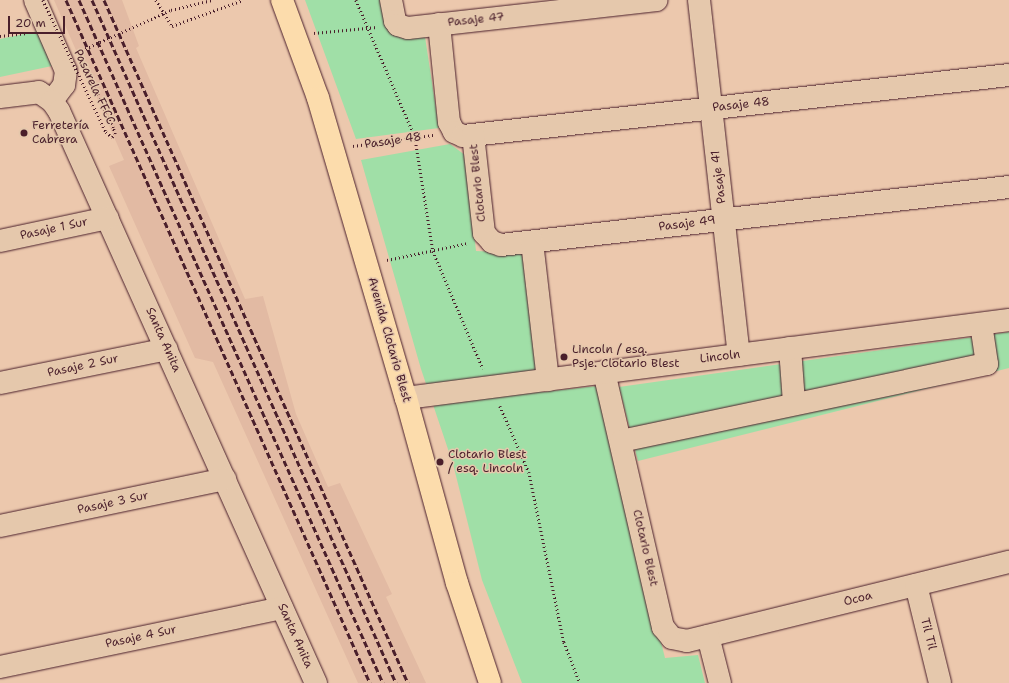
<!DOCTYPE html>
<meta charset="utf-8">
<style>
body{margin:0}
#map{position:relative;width:1009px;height:683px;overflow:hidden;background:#ecc8ad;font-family:"Shantell Sans",sans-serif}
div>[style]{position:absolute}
.built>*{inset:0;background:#e2baa3}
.green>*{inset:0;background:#a0dfa7}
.path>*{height:2.5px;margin-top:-1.25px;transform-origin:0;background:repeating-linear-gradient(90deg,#4a1f2b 0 1px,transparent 0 4px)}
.roads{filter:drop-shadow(0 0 1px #4a1f2b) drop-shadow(0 0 1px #4a1f2b)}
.minor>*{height:22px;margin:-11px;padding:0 11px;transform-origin:11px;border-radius:11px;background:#e5c8ac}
.major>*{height:22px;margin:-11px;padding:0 11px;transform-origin:11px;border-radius:11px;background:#fcdcac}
.rail>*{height:3px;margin-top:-1.5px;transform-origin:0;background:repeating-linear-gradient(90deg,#4a1f2b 0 6px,transparent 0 9px)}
.path-bridge>*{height:2.5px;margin-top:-1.25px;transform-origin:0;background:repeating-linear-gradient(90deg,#4a1f2b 0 1px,transparent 0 4px)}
.dots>*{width:11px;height:11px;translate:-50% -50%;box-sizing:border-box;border:2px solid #e5c8ac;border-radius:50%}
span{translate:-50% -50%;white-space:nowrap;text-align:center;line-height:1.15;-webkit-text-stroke:3px #e5c8ac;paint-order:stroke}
.street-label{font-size:12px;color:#4a1f2b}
.poi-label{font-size:12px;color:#4a1f2b}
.left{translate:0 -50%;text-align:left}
.scale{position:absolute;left:8px;top:16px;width:57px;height:18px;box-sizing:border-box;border:2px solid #4a1f2b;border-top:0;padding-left:5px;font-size:12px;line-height:14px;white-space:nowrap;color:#4a1f2b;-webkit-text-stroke:3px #e5c8ac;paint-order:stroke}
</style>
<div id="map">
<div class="built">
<i style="clip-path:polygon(54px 0,122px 0,139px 46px,136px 48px,245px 299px,263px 296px,296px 414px,328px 487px,340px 483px,392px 594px,386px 597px,426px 683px,358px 683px,213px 362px,195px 358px,109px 166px,124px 160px)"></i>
</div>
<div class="green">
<i style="clip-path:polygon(305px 0,381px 0,396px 33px,425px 37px,439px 128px,356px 139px)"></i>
<i style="clip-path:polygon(38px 31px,52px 66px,0 77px,0 39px)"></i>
<i style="clip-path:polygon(450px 144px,465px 155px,476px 251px,522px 253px,542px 392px,597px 386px,665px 658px,698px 655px,705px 683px,522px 683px,482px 580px,453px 464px,421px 369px,361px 160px)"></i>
<i style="clip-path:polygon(1009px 332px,1009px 368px,638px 461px,619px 387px)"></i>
</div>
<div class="path">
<i style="left:156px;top:0;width:31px;rotate:58deg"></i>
<i style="left:172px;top:26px;width:76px;rotate:-20.1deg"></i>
<i style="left:356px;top:0;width:149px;rotate:66.7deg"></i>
<i style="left:415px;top:137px;width:115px;rotate:81deg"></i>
<i style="left:433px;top:251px;width:128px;rotate:67deg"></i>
<i style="left:314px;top:33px;width:63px;rotate:-5.4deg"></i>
<i style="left:0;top:36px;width:28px;rotate:-6deg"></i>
<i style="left:353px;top:146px;width:81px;rotate:-7.8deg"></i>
<i style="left:387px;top:260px;width:83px;rotate:-11.9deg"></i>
<i style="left:500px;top:406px;width:72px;rotate:66.3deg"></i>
<i style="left:529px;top:472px;width:174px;rotate:78.4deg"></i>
<i style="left:564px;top:642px;width:44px;rotate:68.7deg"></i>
</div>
<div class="roads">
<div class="minor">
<i style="left:35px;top:0;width:77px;rotate:66.4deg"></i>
<i style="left:66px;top:71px;width:14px;rotate:98deg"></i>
<i style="left:64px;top:85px;width:20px;rotate:127deg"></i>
<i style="left:391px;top:0;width:21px;rotate:79deg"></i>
<i style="left:395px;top:21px;width:5px;rotate:53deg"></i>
<i style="left:398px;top:25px;width:10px;rotate:17deg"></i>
<i style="left:408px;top:28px;width:250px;rotate:-6.4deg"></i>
<i style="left:699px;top:0;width:357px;rotate:83.6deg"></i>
<i style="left:439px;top:24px;width:99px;rotate:84.2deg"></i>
<i style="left:449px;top:122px;width:11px;rotate:63deg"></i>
<i style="left:454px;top:132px;width:10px;rotate:24deg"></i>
<i style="left:463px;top:136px;width:549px;rotate:-6.37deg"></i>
<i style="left:0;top:97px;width:39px;rotate:-7deg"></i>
<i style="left:39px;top:92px;width:16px;rotate:35deg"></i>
<i style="left:52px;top:101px;width:12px;rotate:55deg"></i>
<i style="left:59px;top:111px;width:627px;rotate:65.81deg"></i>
<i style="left:473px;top:135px;width:99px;rotate:83.6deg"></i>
<i style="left:484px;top:233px;width:12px;rotate:48deg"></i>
<i style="left:492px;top:242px;width:9px;rotate:18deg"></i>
<i style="left:501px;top:245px;width:511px;rotate:-6.51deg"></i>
<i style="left:0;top:241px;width:110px;rotate:-12deg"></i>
<i style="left:532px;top:242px;width:139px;rotate:83.4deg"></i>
<i style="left:790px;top:348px;width:55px;rotate:85.8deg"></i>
<i style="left:604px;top:372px;width:262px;rotate:77deg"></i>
<i style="left:663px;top:627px;width:14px;rotate:51deg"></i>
<i style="left:672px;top:638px;width:15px;rotate:11deg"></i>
<i style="left:687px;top:641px;width:332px;rotate:-13.8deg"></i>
<i style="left:0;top:383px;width:170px;rotate:-11.5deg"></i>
<i style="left:406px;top:398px;width:608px;rotate:-7.37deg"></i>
<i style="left:621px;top:441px;width:374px;rotate:-11.9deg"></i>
<i style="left:987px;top:364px;width:40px;rotate:-98.5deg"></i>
<i style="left:0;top:526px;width:230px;rotate:-11.8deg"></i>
<i style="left:916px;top:585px;width:101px;rotate:76.2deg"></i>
<i style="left:708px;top:636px;width:49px;rotate:75.7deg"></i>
<i style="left:0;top:667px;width:288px;rotate:-11.8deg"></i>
</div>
<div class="major">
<i style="left:282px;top:0;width:104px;rotate:69.8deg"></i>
<i style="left:318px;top:98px;width:313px;rotate:73.7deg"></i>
<i style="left:406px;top:398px;width:192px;rotate:74.6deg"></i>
<i style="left:457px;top:583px;width:105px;rotate:71.7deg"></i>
</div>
</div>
<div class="rail">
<i style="left:66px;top:0;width:748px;rotate:66.01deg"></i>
<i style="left:79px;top:0;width:748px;rotate:66.01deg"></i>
<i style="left:92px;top:0;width:748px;rotate:66.01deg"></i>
<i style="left:104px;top:0;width:748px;rotate:66.01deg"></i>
</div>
<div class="path-bridge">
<i style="left:43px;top:0;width:146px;rotate:64.5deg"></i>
<i style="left:106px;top:132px;width:8px;rotate:40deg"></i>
<i style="left:112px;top:137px;width:4px;rotate:-45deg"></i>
<i style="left:115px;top:134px;width:6px;rotate:-108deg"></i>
<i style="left:113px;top:128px;width:84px;rotate:-114.7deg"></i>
<i style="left:78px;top:52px;width:102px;rotate:-24.3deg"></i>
<i style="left:171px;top:10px;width:42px;rotate:-13.7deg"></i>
</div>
<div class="dots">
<i style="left:24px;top:133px;background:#4a1f2b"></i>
<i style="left:564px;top:357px;background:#4a1f2b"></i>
<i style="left:440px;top:462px;background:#4a1f2b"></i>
</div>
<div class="street-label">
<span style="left:476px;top:20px;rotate:-6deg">Pasaje 47</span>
<span style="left:94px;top:87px;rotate:65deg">Pasarela FFCC</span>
<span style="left:741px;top:105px;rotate:-6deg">Pasaje 48</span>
<span style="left:393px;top:141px;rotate:-8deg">Pasaje 48</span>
<span style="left:719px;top:177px;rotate:-97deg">Pasaje 41</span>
<span style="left:478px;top:183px;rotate:-96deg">Clotario Blest</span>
<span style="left:687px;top:224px;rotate:-7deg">Pasaje 49</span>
<span style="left:54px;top:229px;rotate:-12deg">Pasaje 1 Sur</span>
<span style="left:163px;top:340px;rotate:66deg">Santa Anita</span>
<span style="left:389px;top:340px;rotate:74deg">Avenida Clotario Blest</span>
<span style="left:720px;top:357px;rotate:-7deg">Lincoln</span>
<span style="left:83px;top:366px;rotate:-12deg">Pasaje 2 Sur</span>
<span style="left:113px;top:503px;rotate:-12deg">Pasaje 3 Sur</span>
<span style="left:645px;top:548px;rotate:77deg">Clotario Blest</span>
<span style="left:858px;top:599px;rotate:-14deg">Ocoa</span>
<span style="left:928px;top:634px;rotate:76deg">Til Til</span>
<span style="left:295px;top:636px;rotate:66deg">Santa Anita</span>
<span style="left:141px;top:637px;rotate:-12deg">Pasaje 4 Sur</span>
</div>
<div class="poi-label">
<span class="left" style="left:32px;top:133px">Ferretería<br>Cabrera</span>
<span class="left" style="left:572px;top:357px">Lincoln / esq.<br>Psje. Clotario Blest</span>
<span class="left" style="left:448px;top:462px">Clotario Blest<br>/ esq. Lincoln</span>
</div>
<div class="scale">20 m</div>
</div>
